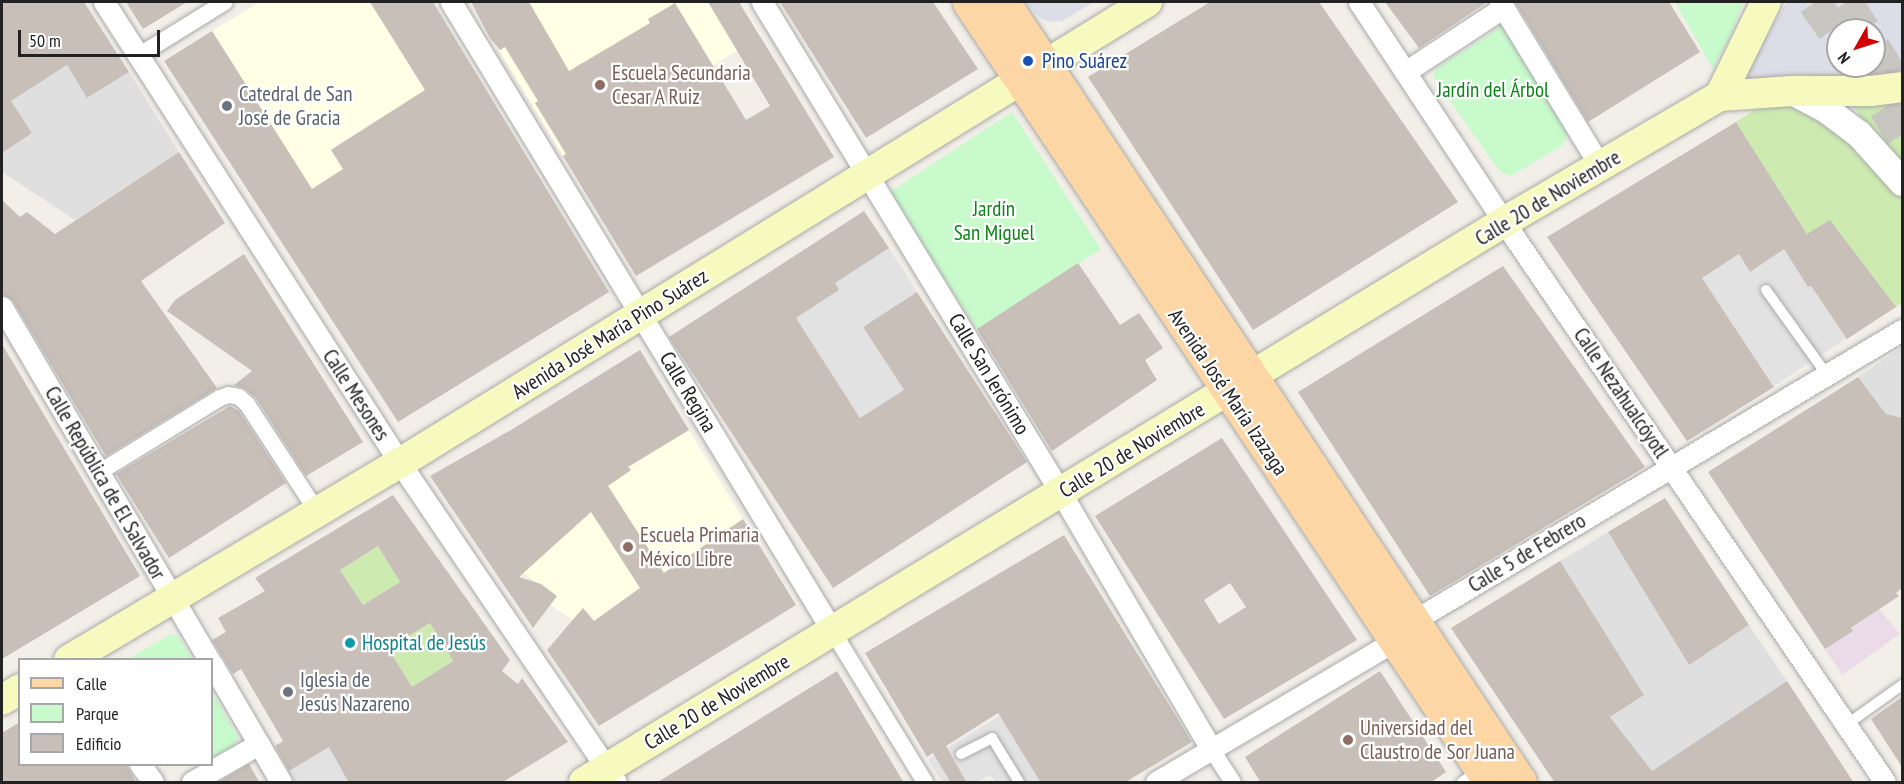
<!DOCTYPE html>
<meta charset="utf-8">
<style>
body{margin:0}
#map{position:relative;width:1904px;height:784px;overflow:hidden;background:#f2efe9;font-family:"PT Sans Narrow",sans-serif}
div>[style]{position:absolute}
.residential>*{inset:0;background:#e0dfdf}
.industrial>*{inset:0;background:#ebdbe8}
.education>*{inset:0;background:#ffffe5}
.grass>*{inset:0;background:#cdebb0}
.park>*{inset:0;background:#c8facc}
.parking>*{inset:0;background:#e2e2e2}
.plaza>*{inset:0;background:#dddde8}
.building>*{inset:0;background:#c7bfb8}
.primary-tunnel>*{height:33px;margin-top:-16.5px;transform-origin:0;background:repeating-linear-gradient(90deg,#c8c6c1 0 33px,transparent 0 49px)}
.roads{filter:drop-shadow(0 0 2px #a9a9a9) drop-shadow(0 0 2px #a9a9a9)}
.service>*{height:10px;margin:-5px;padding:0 5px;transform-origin:5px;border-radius:5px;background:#fff}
.pedestrian>*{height:16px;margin:-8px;padding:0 8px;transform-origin:8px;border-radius:8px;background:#fff}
.minor>*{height:21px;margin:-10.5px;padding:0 10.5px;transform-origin:10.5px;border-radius:10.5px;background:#fff}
.tertiary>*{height:27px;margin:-13.5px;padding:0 13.5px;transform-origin:13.5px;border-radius:13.5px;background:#fff}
.secondary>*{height:30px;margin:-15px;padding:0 15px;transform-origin:15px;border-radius:15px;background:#f7fabf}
.primary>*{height:33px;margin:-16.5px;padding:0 16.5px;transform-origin:16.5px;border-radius:16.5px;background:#fcd6a4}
.dots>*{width:16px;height:16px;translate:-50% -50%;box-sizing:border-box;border:3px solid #fff;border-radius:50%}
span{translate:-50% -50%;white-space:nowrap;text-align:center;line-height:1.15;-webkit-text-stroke:4.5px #fff;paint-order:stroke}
.transit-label{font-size:21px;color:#164399}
.left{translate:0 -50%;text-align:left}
.education-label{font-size:21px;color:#785e54}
.park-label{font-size:21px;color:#0c8416}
.worship-label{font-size:21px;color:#5b616d}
.street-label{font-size:21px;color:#222}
.culture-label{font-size:21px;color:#0d838f}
.frame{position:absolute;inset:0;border:3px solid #222;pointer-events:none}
.legend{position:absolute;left:18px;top:658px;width:195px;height:108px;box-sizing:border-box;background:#fff;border:2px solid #a7a7a7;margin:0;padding:8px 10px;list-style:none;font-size:18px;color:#222}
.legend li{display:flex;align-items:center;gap:12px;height:30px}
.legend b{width:30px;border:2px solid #a7a7a7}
.north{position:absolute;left:1826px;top:18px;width:60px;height:60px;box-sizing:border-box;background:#fff;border:2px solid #a7a7a7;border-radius:50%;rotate:231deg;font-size:16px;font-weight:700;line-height:24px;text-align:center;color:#222}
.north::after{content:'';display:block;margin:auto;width:21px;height:27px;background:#d40000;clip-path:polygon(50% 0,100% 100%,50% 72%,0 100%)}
.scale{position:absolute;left:18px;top:30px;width:142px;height:27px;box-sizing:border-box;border:3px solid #222;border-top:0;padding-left:8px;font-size:18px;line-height:21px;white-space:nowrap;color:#222;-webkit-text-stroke:4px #fff;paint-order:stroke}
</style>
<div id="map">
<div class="residential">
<i style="clip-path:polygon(67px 65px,88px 98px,129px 72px,179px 152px,75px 220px,2px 172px,2px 153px,32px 133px,11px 101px)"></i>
<i style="clip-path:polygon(1902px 347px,1902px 420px,1886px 414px,1858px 377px)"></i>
<i style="clip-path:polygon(1608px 532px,1689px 665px,1749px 625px,1787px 681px,1652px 771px,1610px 717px,1644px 695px,1560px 561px)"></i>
</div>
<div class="industrial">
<i style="clip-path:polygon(1879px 609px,1900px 634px,1842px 675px,1825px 649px)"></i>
</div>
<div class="education">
<i style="clip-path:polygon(260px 2px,370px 2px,425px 90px,331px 149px,343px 169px,312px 189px,212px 31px)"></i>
<i style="clip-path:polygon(470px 2px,739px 2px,761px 36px,563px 156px)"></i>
<i style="clip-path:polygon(689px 430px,743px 519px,594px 621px,583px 608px,573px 620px,551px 605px,557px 596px,523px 573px,569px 512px,631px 470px,628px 467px)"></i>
</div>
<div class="grass">
<i style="clip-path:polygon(1902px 94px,1902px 177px,1853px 106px)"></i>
<i style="clip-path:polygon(1767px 102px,1798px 108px,1821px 121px,1864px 157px,1901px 196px,1902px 303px,1896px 307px,1807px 234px,1736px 122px)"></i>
<i style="clip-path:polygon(378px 546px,400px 582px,363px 605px,340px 570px)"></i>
<i style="clip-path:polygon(430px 623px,453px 661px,412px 687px,388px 648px)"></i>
</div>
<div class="park">
<i style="clip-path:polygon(1675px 2px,1743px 2px,1733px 30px,1713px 69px)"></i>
<i style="clip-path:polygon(1502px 26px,1568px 133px,1563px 145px,1511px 176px,1500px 172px,1434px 78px,1435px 69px)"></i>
<i style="clip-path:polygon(1012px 112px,1101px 249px,977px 329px,888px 193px)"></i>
<i style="clip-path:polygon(171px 634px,178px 636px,192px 659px,128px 659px)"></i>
<i style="clip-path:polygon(212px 692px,238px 737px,234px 746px,212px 758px)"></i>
</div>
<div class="parking">
<i style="clip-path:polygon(889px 248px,917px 292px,863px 327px,904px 390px,860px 418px,796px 318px,839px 290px,827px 272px,856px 269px)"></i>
<i style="clip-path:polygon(1784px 249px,1808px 287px,1811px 286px,1847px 338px,1774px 386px,1702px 278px,1739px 254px,1750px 272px)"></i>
<i style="clip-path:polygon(1000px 716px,1041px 782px,995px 782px,990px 775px,977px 782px,942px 782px,928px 759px)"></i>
<i style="clip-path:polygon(329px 747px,349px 782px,295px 782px,288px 771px)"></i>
</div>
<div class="plaza">
<i style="clip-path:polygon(1025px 2px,1094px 2px,1062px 21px,1050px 22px,1040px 18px)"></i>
<i style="clip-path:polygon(evenodd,1787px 2px,1902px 2px,1902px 75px,1865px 79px,1798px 75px,1739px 84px,1787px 2px,1838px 30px,1874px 30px,1874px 66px,1838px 66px,1838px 30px)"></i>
</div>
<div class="building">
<i style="clip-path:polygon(2px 2px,84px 2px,129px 72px,87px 98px,67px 65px,11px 101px,32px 133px,2px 153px)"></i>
<i style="clip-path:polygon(126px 2px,187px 2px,143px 29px)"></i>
<i style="clip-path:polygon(370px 2px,433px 2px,609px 292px,398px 422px,164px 61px,212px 31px,312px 189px,343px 169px,331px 150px,425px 90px)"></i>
<i style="clip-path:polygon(471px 2px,529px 2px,569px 71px,650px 23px,648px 19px,675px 3px,746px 120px,770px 106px,708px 2px,739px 2px,834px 157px,636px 276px,563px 156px,566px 154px,535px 103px,538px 101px,505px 47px,500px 50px,490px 38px)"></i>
<i style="clip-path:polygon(780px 2px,933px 2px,978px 69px,866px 138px)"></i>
<i style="clip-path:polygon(1210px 2px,1319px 2px,1458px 202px,1253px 330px,1088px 77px)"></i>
<i style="clip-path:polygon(1385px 2px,1487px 2px,1419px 48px)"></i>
<i style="clip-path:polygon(1515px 2px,1669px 2px,1700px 52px,1588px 122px)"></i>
<i style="clip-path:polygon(1736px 122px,1807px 234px,1830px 220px,1896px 307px,1847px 339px,1811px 286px,1808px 287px,1784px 249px,1750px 272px,1739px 254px,1702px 278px,1774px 387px,1687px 441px,1547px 237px)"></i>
<i style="clip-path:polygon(179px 152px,225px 223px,141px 281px,217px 388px,106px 456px,13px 301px,2px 294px,2px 200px,20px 217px,27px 212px,55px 234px)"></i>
<i style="clip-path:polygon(864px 211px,889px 248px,835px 283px,839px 290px,796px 318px,860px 418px,904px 390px,863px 327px,917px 292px,1027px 462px,833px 588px,669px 337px)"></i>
<i style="clip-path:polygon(244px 254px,363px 442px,306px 476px,256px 398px,245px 389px,234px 385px,252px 371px,167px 311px,175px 300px)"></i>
<i style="clip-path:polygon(1078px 263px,1120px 325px,1139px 313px,1163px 348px,1145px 360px,1157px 380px,1052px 451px,977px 329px)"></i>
<i style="clip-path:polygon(1503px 266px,1645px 467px,1430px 596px,1298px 392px)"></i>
<i style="clip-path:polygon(2px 344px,140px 576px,2px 659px)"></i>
<i style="clip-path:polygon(640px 350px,689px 430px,628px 467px,631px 470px,608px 486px,664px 573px,743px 519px,796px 605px,599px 726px,547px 650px,583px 608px,594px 621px,640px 588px,591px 512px,519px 577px,541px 584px,557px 596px,533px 628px,430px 476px,511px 430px)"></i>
<i style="clip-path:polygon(1858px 377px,1886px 414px,1902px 418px,1902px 588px,1896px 593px,1899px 596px,1851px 628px,1853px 631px,1825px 649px,1708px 472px)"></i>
<i style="clip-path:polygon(230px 406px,239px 411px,286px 483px,169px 558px,116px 474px)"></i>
<i style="clip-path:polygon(evenodd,1222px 438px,1357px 640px,1224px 719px,1095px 516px,1222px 438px,1230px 583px,1246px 607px,1219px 624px,1204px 600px,1230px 583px)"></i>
<i style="clip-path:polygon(evenodd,393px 495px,510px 660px,502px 671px,518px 684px,522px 678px,568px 742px,501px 783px,349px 783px,329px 747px,289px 771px,275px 746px,283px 741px,241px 669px,233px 674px,212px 640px,226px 632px,218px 618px,265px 591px,255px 578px,393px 495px,378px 546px,400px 582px,363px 605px,340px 570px,378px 546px,393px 495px,430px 623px,453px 661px,412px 687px,388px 648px,430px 623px)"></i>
<i style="clip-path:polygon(1665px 498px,1749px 625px,1689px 665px,1608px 532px)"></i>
<i style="clip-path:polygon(1064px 535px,1192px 742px,1124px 783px,1041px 783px,998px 713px,946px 746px,967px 783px,951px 783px,933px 753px,927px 757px,865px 653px)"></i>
<i style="clip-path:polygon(1560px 561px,1644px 695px,1610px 717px,1652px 771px,1787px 681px,1854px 783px,1555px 783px,1451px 628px)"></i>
<i style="clip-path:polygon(837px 671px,904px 783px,656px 783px,724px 741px)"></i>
<i style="clip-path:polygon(1380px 671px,1446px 772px,1430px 783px,1261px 783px,1245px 757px)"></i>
<i style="clip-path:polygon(1902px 697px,1902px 767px,1871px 719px)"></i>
<i style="clip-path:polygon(20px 722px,20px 765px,127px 765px,136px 783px,2px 783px,2px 733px)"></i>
<i style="clip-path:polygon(249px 764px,260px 783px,217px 783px)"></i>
</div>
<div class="primary-tunnel">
<i style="left:1814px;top:2px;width:42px;rotate:54.8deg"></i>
<i style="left:1846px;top:2px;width:33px;rotate:57deg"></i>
<i style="left:1874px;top:47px;width:54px;rotate:58.7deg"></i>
<i style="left:1858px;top:66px;width:81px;rotate:57.1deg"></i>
</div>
<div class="roads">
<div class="service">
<i style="left:1766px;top:290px;width:105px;rotate:54.3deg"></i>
<i style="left:1846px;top:725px;width:69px;rotate:-35.5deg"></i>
<i style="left:961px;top:754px;width:35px;rotate:-27deg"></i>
<i style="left:992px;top:738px;width:52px;rotate:58.5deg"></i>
<i style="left:1462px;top:782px;width:19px;rotate:-35deg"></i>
</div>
<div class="pedestrian">
<i style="left:138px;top:56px;width:102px;rotate:-31.8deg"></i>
<i style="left:98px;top:473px;width:143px;rotate:-31.6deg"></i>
<i style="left:220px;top:398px;width:9px;rotate:-18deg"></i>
<i style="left:229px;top:395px;width:10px;rotate:11deg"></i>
<i style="left:239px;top:397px;width:11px;rotate:41deg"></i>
<i style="left:247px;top:404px;width:126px;rotate:56.9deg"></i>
<i style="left:833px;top:632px;width:176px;rotate:58.5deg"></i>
<i style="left:1212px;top:750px;width:38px;rotate:57deg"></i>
</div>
<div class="minor">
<i style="left:104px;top:2px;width:548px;rotate:57.3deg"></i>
<i style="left:400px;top:463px;width:385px;rotate:55.9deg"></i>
<i style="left:451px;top:2px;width:737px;rotate:58.77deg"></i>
<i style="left:762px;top:2px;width:575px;rotate:58.66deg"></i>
<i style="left:1061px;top:493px;width:298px;rotate:59.6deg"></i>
<i style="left:1359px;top:2px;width:263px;rotate:56.6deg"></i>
<i style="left:1504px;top:222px;width:677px;rotate:55.77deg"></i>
<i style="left:1500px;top:2px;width:192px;rotate:58.6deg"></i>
<i style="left:1405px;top:72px;width:118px;rotate:-33.3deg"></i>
<i style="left:2px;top:307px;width:409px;rotate:59.6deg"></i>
<i style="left:212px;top:664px;width:137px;rotate:59.7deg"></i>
<i style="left:140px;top:764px;width:22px;rotate:54deg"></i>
<i style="left:192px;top:782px;width:77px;rotate:-29.6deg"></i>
<i style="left:1156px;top:782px;width:275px;rotate:-30.6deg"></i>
<i style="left:1393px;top:642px;width:29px;rotate:-46deg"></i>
<i style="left:1413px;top:621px;width:569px;rotate:-30.76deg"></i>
</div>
<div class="tertiary">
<i style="left:1792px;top:91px;width:40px;rotate:28deg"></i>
<i style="left:1827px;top:110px;width:39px;rotate:37deg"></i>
<i style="left:1858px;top:133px;width:66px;rotate:48.1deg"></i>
</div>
<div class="secondary">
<i style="left:1720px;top:96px;width:105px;rotate:-63.9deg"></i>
<i style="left:69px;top:660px;width:385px;rotate:-30.8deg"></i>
<i style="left:400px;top:463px;width:878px;rotate:-31.68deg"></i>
<i style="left:2px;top:700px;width:21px;rotate:-31deg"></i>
<i style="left:584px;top:782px;width:1077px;rotate:-31.33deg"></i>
<i style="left:1504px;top:222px;width:250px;rotate:-30.3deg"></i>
<i style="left:1720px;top:96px;width:72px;rotate:-4deg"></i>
<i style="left:1792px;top:91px;width:79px"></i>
<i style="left:1871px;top:91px;width:31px;rotate:-7deg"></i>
</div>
<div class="primary">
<i style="left:969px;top:2px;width:938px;rotate:56.26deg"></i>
<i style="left:1003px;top:2px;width:936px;rotate:56.46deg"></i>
</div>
</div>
<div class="dots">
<i style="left:1028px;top:61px;background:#1a4fb4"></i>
<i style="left:600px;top:85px;background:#8d6e63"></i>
<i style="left:227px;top:106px;background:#6b7280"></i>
<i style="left:628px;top:547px;background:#8d6e63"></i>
<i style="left:350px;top:643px;background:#0f9aa8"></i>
<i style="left:288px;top:692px;background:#6b7280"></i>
<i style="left:1348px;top:740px;background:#8d6e63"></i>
</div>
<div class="transit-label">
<span class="left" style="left:1042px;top:61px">Pino Suárez</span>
</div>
<div class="education-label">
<span class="left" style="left:612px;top:85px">Escuela Secundaria<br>Cesar A Ruiz</span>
<span class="left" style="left:640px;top:547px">Escuela Primaria<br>México Libre</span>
<span class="left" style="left:1360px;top:740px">Universidad del<br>Claustro de Sor Juana</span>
</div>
<div class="park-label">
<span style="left:1493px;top:90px">Jardín del Árbol</span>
<span style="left:994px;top:221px">Jardín<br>San Miguel</span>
</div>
<div class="worship-label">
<span class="left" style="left:239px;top:106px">Catedral de San<br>José de Gracia</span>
<span class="left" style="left:300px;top:692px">Iglesia de<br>Jesús Nazareno</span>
</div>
<div class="street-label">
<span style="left:1548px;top:198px;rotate:-31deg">Calle 20 de Noviembre</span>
<span style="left:610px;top:334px;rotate:-32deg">Avenida José María Pino Suárez</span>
<span style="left:989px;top:374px;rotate:59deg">Calle San Jerónimo</span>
<span style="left:688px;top:392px;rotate:59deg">Calle Regina</span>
<span style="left:1228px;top:392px;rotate:56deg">Avenida José María Izazaga</span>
<span style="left:1621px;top:393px;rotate:56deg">Calle Nezahualcóyotl</span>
<span style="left:356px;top:395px;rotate:57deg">Calle Mesones</span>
<span style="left:1132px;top:450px;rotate:-31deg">Calle 20 de Noviembre</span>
<span style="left:105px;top:483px;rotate:60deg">Calle República de El Salvador</span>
<span style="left:1527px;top:553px;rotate:-31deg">Calle 5 de Febrero</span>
<span style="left:717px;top:702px;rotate:-31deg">Calle 20 de Noviembre</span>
</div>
<div class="culture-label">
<span class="left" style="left:362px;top:643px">Hospital de Jesús</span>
</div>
<div class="frame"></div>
<ul class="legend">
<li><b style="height:8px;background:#fcd6a4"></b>Calle</li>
<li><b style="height:16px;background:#c8facc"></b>Parque</li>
<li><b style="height:16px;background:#c7bfb8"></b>Edificio</li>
</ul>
<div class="north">N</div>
<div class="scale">50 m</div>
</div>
